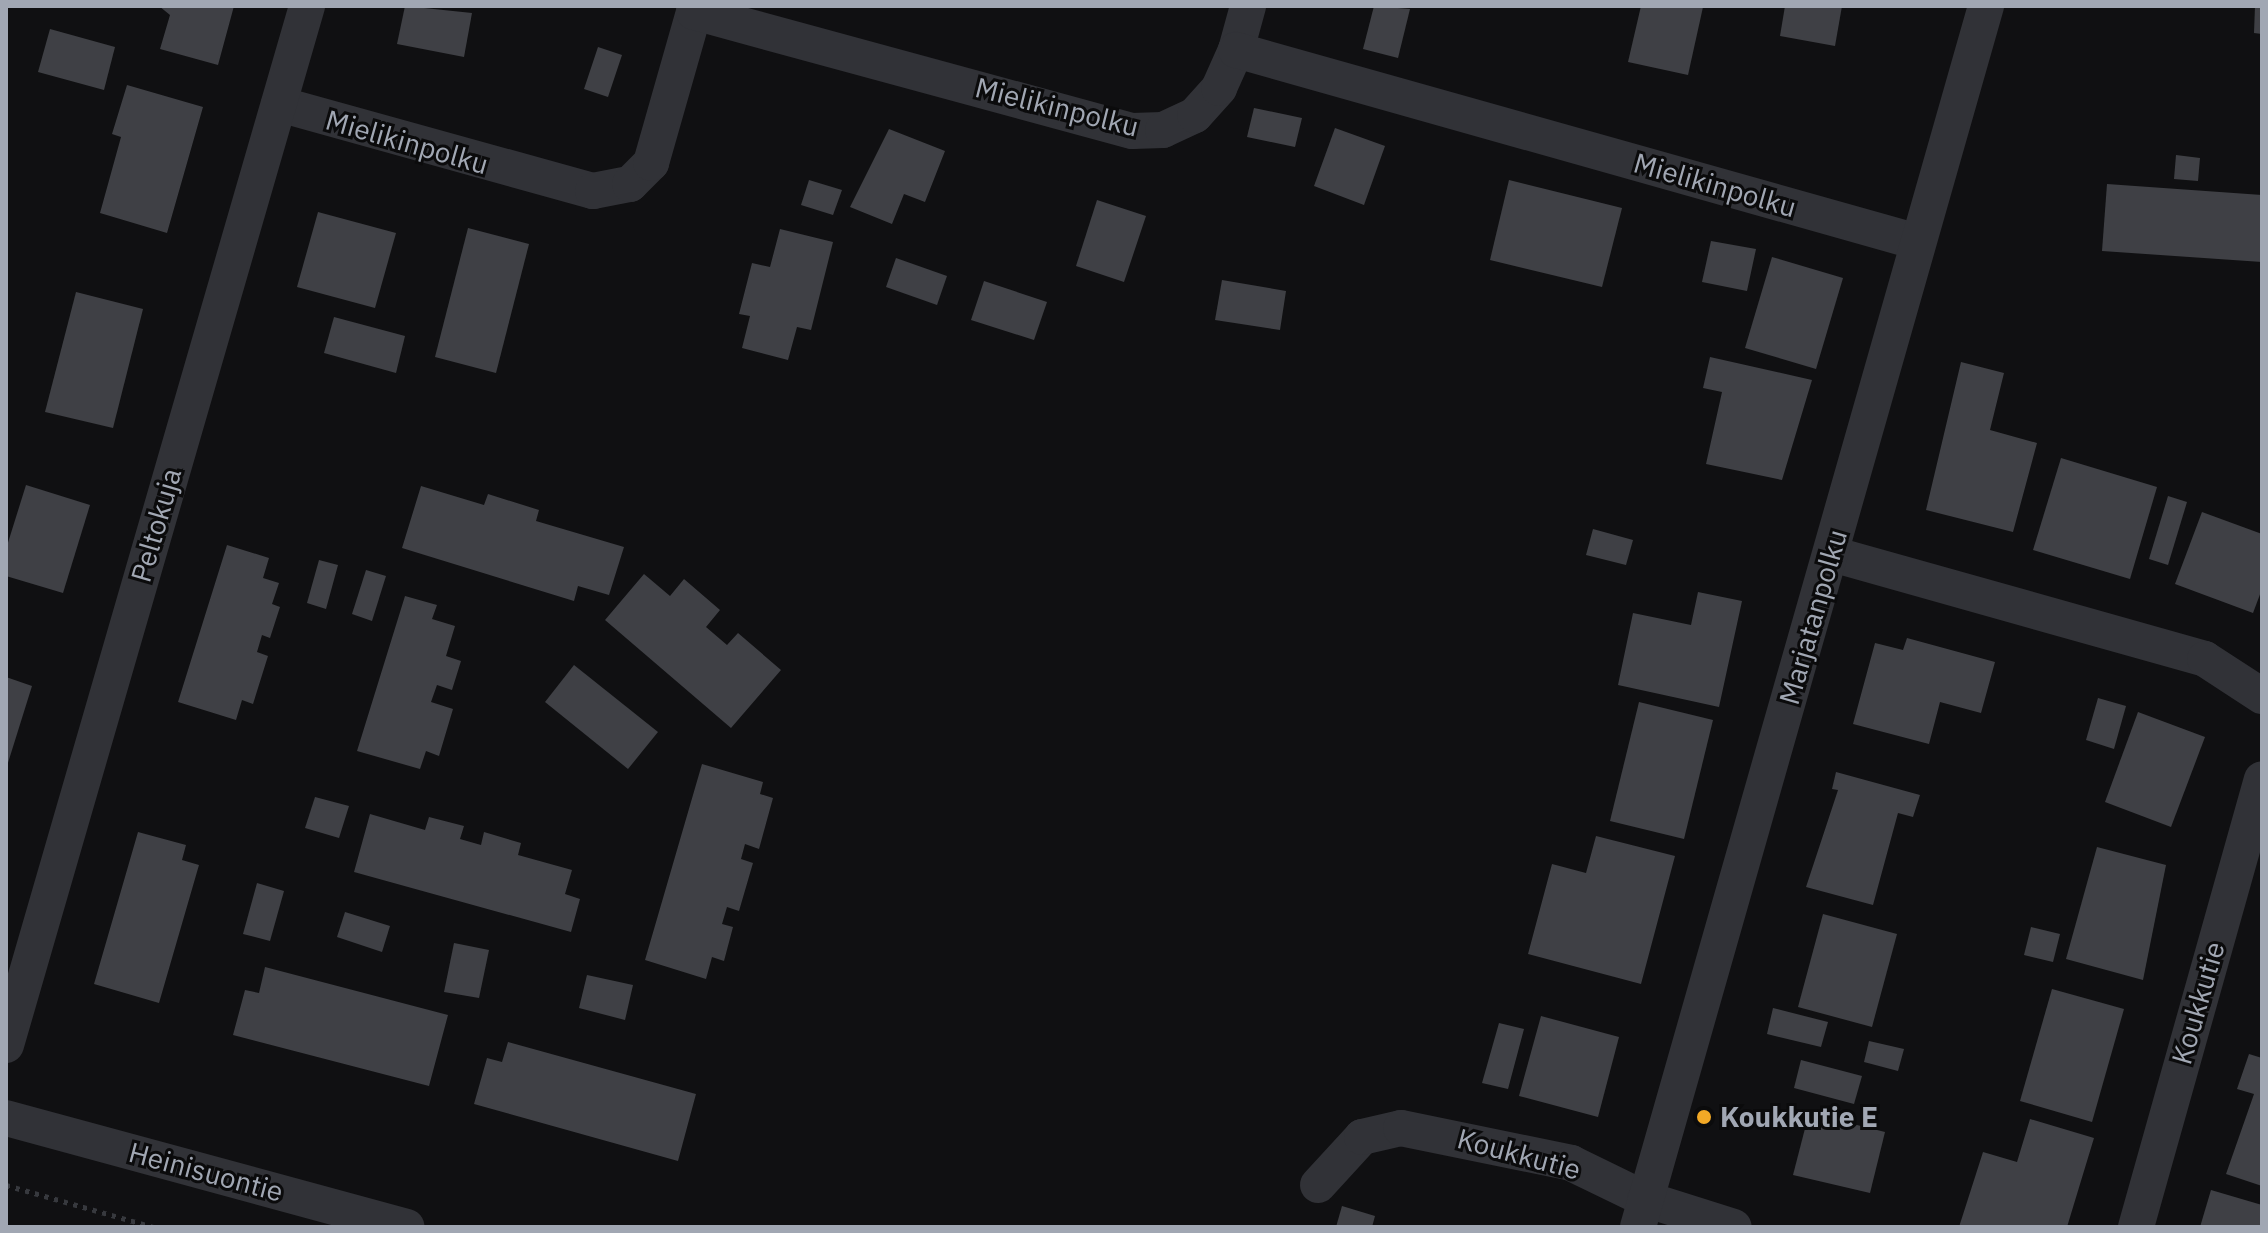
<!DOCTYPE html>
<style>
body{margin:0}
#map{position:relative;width:2268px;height:1233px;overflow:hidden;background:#101012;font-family:"IBM Plex Sans",sans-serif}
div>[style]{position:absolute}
.building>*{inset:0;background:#3f4045}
.path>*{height:5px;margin-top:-2.5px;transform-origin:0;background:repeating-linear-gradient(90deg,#37393e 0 4px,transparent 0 10px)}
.street>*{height:36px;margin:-18px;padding:0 18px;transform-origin:18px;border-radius:18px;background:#313237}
.dots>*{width:22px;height:22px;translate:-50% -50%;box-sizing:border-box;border:4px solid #0b0b0c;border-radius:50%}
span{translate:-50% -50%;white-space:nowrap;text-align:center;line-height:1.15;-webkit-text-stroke:6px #0b0b0c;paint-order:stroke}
.street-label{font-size:28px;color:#a1a7b3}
.poi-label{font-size:28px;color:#a1a7b3;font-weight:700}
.left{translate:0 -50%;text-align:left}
.frame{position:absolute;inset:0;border:8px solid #a1a7b3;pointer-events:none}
</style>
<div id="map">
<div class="building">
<i style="clip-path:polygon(159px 6px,234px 6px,218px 65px,160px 49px,170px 15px)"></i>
<i style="clip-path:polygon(405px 6px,472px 13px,464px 57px,397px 44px)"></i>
<i style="clip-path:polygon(1374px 6px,1410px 9px,1398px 58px,1363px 49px)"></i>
<i style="clip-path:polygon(1641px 6px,1703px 7px,1688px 75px,1628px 62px)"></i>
<i style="clip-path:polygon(1785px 6px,1842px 6px,1835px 46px,1780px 36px)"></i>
<i style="clip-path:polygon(2255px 6px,2262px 6px,2262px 34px,2254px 33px)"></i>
<i style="clip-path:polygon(50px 29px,115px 47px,104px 90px,38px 72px)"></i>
<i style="clip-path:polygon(598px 47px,622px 55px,608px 97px,584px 89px)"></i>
<i style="clip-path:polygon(127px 85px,203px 107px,167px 233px,100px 213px,121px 137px,112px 134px)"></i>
<i style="clip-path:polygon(1254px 108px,1302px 118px,1295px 147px,1247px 137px)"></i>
<i style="clip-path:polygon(1335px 128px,1385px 146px,1364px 205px,1314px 186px)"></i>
<i style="clip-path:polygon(889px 129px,945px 151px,925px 202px,904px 194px,892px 224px,850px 207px)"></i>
<i style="clip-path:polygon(2176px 155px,2200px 158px,2198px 181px,2174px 179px)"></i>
<i style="clip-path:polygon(809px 180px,842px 190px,833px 215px,801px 205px)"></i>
<i style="clip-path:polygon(1509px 180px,1622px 208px,1602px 287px,1490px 260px)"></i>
<i style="clip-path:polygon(2107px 184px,2262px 195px,2262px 262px,2102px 251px)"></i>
<i style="clip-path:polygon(1097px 200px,1146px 216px,1124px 282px,1076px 266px)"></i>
<i style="clip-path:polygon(318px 212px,396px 233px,375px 308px,297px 287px)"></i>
<i style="clip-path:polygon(468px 228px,529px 244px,496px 373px,435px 357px)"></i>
<i style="clip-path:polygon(780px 229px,833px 242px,811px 330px,797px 327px,788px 360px,742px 348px,750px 316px,739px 314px,752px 263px,770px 267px)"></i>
<i style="clip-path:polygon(1711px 241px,1756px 249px,1747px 291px,1702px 282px)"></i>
<i style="clip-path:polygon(1772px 257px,1843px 278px,1816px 369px,1745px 348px)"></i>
<i style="clip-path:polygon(896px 258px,947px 276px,937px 305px,886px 287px)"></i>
<i style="clip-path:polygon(1222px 280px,1286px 291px,1280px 330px,1215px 320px)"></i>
<i style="clip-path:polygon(984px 281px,1047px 302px,1034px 340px,971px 320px)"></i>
<i style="clip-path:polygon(76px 292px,143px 309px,113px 428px,45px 412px)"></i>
<i style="clip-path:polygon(334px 317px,405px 336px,396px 373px,324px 353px)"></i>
<i style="clip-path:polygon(1710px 357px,1812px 380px,1782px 480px,1706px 464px,1722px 392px,1703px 388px)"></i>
<i style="clip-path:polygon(1961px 362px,2004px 373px,1990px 430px,2037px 443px,2013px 532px,1926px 510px)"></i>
<i style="clip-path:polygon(2061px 458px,2157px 487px,2130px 579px,2033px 550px)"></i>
<i style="clip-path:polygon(26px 485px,90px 505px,63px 593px,6px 576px,6px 549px)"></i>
<i style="clip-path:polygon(421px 486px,484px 505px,488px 494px,539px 510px,536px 521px,624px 547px,609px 595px,578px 586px,574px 601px,402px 548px)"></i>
<i style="clip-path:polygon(2168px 496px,2187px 502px,2168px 565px,2149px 559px)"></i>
<i style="clip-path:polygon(2202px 512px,2262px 534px,2262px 589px,2253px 613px,2175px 584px)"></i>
<i style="clip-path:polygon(1593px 529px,1633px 540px,1626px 565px,1586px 555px)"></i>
<i style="clip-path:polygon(227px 545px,269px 558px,263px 578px,279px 583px,272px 604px,280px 607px,270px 638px,262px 635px,257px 652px,268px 656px,253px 704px,242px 700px,236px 720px,178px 702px)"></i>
<i style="clip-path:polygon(319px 560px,338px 565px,326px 609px,307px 603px)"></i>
<i style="clip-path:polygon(366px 570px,386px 576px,372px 621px,352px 614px)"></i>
<i style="clip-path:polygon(644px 574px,670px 596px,684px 579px,720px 610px,706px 627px,727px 645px,738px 633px,781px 670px,731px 728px,605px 620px)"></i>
<i style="clip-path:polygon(1698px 592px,1742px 601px,1719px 707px,1618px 685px,1633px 613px,1691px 625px)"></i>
<i style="clip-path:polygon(405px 596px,437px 605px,432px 619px,455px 626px,446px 656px,461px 661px,452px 690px,437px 685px,431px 702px,453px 709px,439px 756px,426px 751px,420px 769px,357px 751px)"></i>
<i style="clip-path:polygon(1907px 638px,1995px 662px,1981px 713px,1940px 702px,1929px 744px,1853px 724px,1875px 643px,1903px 650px)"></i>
<i style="clip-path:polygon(574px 665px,658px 732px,628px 769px,545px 702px)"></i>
<i style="clip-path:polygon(6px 677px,32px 686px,7px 766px,6px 766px)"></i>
<i style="clip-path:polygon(2098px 698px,2126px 706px,2114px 749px,2086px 740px)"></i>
<i style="clip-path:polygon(1639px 702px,1713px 720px,1684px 839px,1610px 821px)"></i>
<i style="clip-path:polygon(2138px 712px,2205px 737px,2171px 827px,2105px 802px)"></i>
<i style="clip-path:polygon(702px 764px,763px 782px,760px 794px,773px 798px,759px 849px,745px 844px,741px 859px,753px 863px,739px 911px,727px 907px,722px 924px,733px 927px,724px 961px,712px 957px,706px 979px,645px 960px)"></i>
<i style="clip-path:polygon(1836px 772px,1920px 795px,1913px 817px,1898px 813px,1873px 905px,1806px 887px,1838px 790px,1832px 789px)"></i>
<i style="clip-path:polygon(315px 797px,349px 806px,339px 838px,305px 828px)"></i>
<i style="clip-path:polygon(370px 814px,425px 830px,429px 817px,464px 826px,460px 839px,481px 845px,484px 832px,521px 843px,518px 855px,572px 870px,565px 894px,580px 899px,571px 932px,354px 872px)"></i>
<i style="clip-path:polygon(138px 832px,186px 845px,182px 860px,199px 865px,159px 1003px,94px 984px)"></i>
<i style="clip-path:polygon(1596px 836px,1675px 856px,1641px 984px,1528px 954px,1552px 864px,1586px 873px)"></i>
<i style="clip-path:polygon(2097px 847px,2166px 865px,2143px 980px,2066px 959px)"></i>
<i style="clip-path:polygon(257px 883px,284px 891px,270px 941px,243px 934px)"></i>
<i style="clip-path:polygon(345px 912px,390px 926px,382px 952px,337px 937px)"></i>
<i style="clip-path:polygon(1823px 914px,1897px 934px,1872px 1027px,1798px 1007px)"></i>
<i style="clip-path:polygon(2031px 927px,2060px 934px,2053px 962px,2024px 955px)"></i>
<i style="clip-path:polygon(454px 943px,489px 950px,479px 998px,444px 992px)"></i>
<i style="clip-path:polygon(265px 967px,448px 1015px,429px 1086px,233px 1035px,245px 990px,259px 993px)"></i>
<i style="clip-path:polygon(587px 975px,633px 985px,625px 1020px,579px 1008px)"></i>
<i style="clip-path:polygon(2052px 989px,2124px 1009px,2092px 1122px,2020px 1101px)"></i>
<i style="clip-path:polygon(1773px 1008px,1828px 1022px,1821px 1047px,1767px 1034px)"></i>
<i style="clip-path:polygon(1541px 1016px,1619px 1037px,1598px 1117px,1519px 1096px)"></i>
<i style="clip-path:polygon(1499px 1023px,1524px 1029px,1508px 1089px,1482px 1083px)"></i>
<i style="clip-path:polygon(1869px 1041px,1904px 1049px,1898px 1071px,1864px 1062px)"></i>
<i style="clip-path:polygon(508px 1042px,696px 1094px,678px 1161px,474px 1104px,487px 1058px,502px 1062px)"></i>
<i style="clip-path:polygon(2249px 1054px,2262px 1058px,2262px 1186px,2226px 1174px,2254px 1094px,2237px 1089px)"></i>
<i style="clip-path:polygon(1801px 1060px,1862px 1076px,1854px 1104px,1794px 1088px)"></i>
<i style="clip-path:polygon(1809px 1113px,1885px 1132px,1870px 1193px,1793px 1175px)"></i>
<i style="clip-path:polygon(2030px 1119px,2094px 1138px,2067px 1227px,1959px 1227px,1983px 1152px,2017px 1162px)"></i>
<i style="clip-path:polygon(2211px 1190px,2262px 1205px,2262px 1227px,2200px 1227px)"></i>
<i style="clip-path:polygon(1342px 1206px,1375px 1216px,1372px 1227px,1336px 1227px)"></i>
</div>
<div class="path">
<i style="left:6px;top:1185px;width:153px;rotate:15.9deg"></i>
</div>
<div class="street">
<i style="left:1236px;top:50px;width:46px;rotate:-74.7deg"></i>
<i style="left:279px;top:104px;width:326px;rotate:15.5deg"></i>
<i style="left:593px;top:191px;width:38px;rotate:-11deg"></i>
<i style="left:630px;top:184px;width:30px;rotate:-45deg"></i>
<i style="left:651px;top:163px;width:157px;rotate:-74.1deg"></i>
<i style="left:694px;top:12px;width:454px;rotate:15.2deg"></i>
<i style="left:1132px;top:131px;width:31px;rotate:-2deg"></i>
<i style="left:1163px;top:130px;width:35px;rotate:-25deg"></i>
<i style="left:1195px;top:115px;width:36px;rotate:-48deg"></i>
<i style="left:1219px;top:88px;width:42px;rotate:-65.9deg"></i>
<i style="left:1236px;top:50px;width:704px;rotate:15.73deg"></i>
<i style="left:1832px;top:554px;width:387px;rotate:15.7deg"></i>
<i style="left:2205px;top:659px;width:68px;rotate:33deg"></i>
<i style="left:6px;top:1045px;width:1082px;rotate:-73.84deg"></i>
<i style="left:6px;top:1118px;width:415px;rotate:15.2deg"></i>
<i style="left:1318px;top:1185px;width:65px;rotate:-47.5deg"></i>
<i style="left:1362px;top:1137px;width:40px;rotate:-13deg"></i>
<i style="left:1401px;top:1128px;width:174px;rotate:11.6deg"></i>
<i style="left:1571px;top:1163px;width:82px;rotate:25.9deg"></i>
<i style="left:1645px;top:1199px;width:93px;rotate:17.5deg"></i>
<i style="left:1638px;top:1227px;width:1270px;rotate:-74.09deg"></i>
<i style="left:2136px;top:1227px;width:465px;rotate:-74.3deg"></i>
</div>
<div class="dots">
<i style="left:1704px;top:1117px;background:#f3a926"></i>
</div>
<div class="street-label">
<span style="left:1057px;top:107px;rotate:14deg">Mielikinpolku</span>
<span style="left:407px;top:142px;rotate:16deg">Mielikinpolku</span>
<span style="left:1715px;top:185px;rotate:16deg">Mielikinpolku</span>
<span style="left:156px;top:525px;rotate:-74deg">Peltokuja</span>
<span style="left:1813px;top:617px;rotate:-74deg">Marjatanpolku</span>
<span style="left:2198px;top:1003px;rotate:-74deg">Koukkutie</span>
<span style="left:1519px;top:1154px;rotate:15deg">Koukkutie</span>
<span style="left:206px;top:1172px;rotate:15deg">Heinisuontie</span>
</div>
<div class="poi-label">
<span class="left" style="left:1720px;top:1117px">Koukkutie E</span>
</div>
<div class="frame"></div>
</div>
